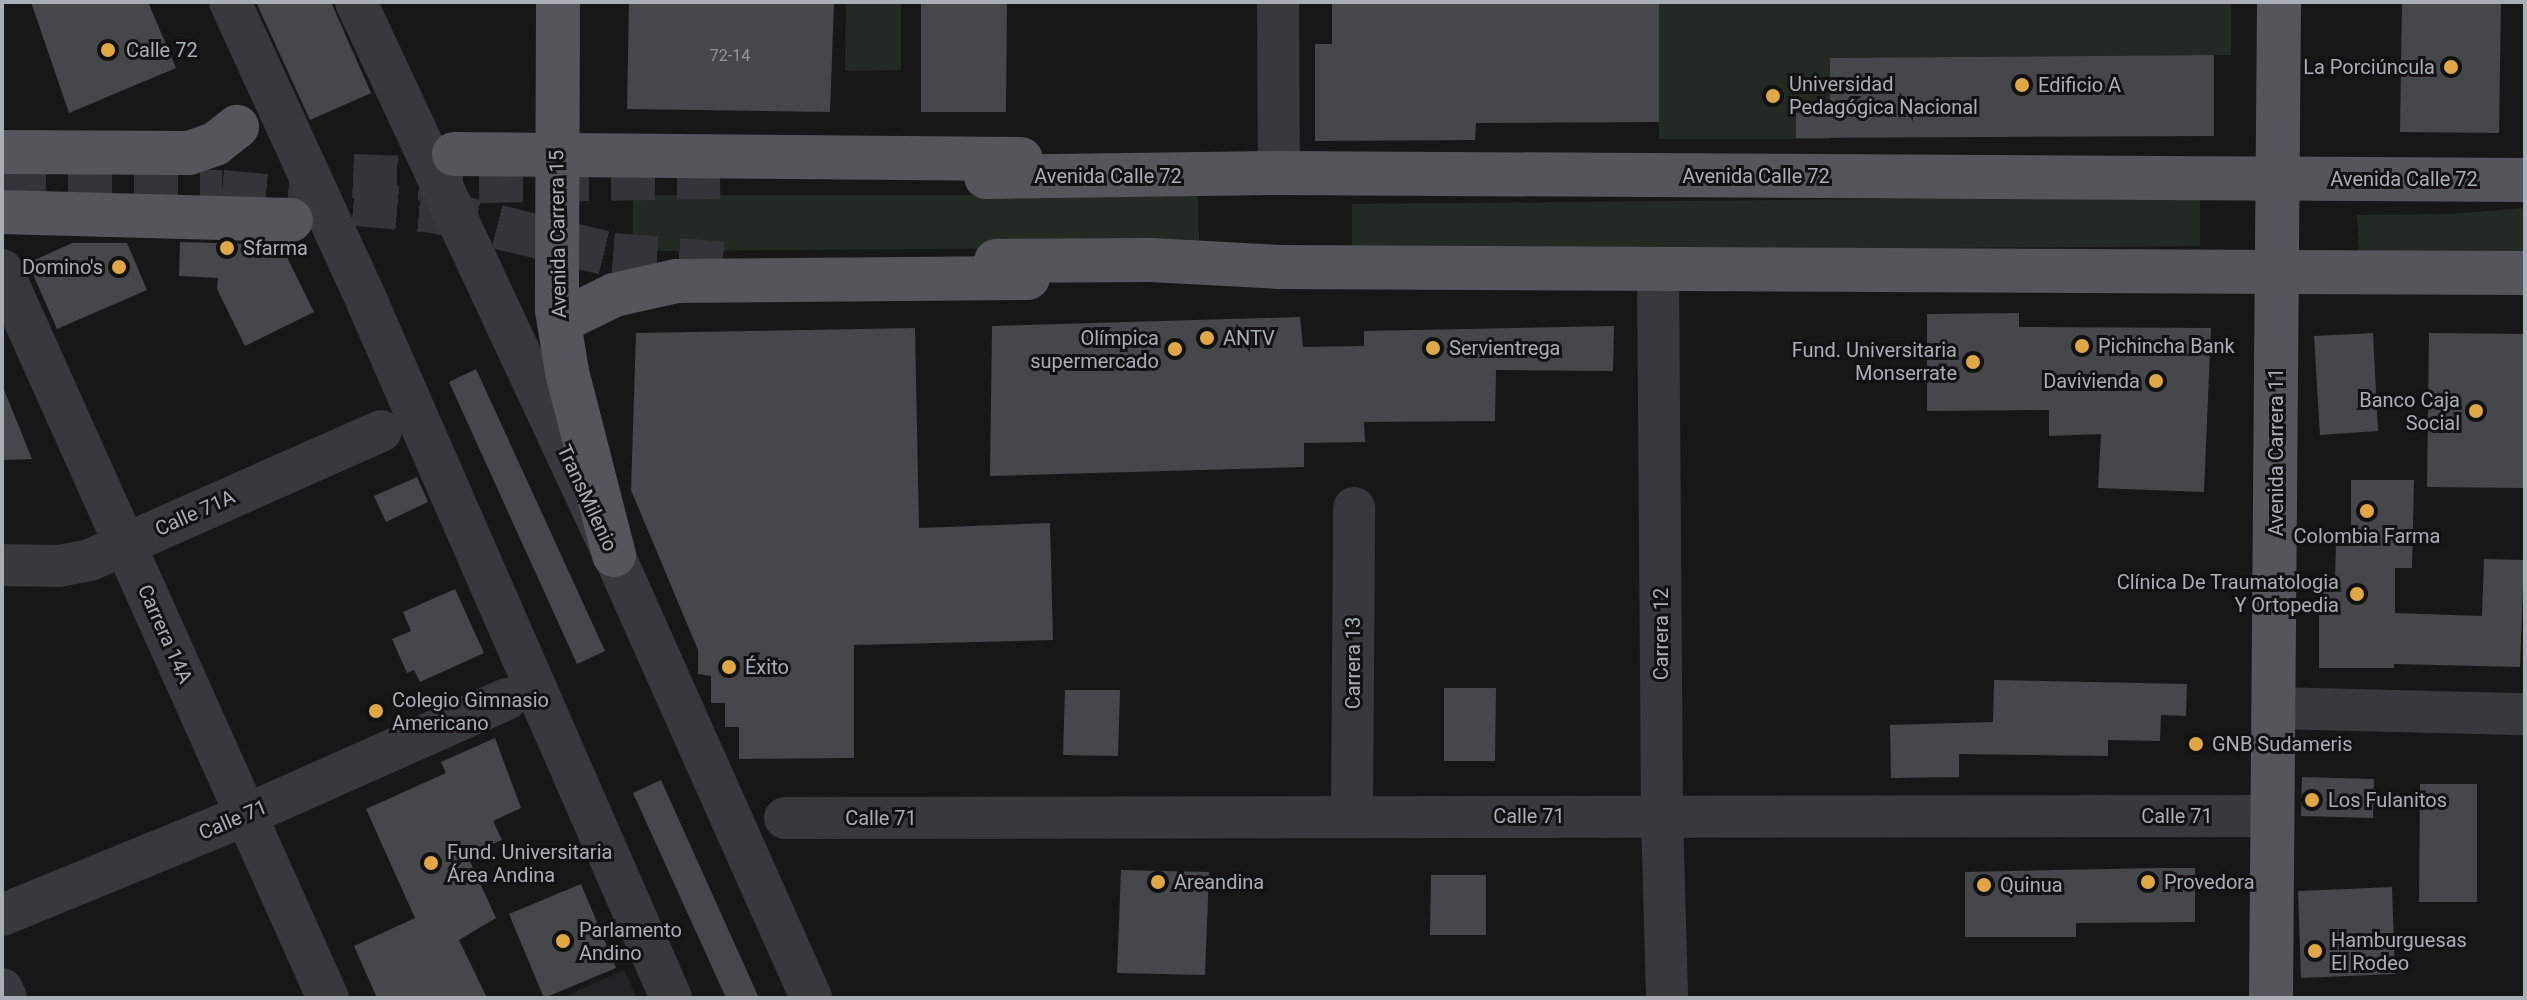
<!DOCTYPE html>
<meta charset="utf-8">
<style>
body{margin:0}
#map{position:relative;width:2527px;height:1000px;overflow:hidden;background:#171718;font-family:Roboto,sans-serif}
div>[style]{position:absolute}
.built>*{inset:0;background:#232325}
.green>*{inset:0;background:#232a24}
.building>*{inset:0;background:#46474b}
.major-tunnel>*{height:44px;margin-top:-22px;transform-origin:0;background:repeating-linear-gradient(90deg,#343538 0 44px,transparent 0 66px)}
.minor>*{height:42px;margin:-21px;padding:0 21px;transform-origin:21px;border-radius:21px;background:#38393d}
.major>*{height:44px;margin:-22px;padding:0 22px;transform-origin:22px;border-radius:22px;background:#54565c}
.dots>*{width:22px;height:22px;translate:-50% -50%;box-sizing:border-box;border:4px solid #121213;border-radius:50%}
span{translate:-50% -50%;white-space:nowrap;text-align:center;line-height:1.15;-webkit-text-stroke:6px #121213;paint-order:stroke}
.number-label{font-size:16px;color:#91949c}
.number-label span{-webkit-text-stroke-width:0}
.poi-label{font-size:20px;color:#aaaeb7}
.left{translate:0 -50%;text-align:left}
.right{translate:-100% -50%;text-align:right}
.street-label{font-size:20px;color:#aaaeb7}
.frame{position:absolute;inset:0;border:4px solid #aaaeb7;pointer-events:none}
</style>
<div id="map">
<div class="built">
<i style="clip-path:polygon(624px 970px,637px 998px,562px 998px)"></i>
</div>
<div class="green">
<i style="clip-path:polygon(846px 2px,901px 2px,901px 70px,845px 71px)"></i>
<i style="clip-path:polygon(1659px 2px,2231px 2px,2231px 55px,1831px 58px,1830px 139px,1659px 139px)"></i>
<i style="clip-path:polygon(633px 195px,1198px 195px,1199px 247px,664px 251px,633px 245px)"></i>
<i style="clip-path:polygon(2200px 196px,2200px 246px,1352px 253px,1352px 204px)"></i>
<i style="clip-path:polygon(2525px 208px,2525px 253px,2359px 252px,2357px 215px,2451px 214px)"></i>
</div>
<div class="building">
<i style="clip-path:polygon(31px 2px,148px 2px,176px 68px,69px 113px)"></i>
<i style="clip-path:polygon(256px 2px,331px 2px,371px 93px,310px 120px)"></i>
<i style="clip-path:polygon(629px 2px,834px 2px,830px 112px,627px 109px)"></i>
<i style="clip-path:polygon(921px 2px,1007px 2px,1006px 112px,921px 112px)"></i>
<i style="clip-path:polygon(1332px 2px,1659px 2px,1659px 122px,1476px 123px,1475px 140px,1315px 141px,1315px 44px,1332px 44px)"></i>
<i style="clip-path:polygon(2402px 2px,2501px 2px,2499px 133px,2400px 132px)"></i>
<i style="clip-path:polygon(2214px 55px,2214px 136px,1796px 138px,1796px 113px,1830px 113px,1830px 58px)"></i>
<i style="clip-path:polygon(180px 242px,281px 245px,314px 312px,245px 346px,217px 289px,218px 278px,179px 276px)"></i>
<i style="clip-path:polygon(72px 243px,127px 243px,147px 290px,57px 329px,28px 263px)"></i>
<i style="clip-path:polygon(2019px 313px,2019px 327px,2211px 328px,2204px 492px,2098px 488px,2101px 434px,2049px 436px,2049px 410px,1927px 411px,1927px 314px)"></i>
<i style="clip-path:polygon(1300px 317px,1303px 347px,1364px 346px,1364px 331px,1614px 326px,1613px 371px,1496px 370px,1495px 421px,1364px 422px,1365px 442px,1304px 443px,1304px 467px,990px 476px,992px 326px)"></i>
<i style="clip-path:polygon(915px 328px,919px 528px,1050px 523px,1053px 640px,854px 645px,854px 758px,739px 759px,739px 727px,725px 727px,725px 703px,711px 703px,711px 676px,698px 674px,698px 650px,631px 490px,636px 333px)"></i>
<i style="clip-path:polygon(2373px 333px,2378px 431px,2320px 435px,2314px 336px)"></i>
<i style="clip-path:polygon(2429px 333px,2525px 334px,2525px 488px,2427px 487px)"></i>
<i style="clip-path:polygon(476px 369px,605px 651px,577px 664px,449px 382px)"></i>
<i style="clip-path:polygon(2px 387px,3px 387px,32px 459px,2px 460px)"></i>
<i style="clip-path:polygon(417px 477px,428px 502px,386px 522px,374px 496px)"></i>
<i style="clip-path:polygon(2351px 480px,2414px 480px,2412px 568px,2395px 568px,2395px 613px,2482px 616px,2484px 559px,2524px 560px,2520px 667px,2394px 664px,2394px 668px,2319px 668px,2319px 580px,2335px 580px,2336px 544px,2351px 544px)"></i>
<i style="clip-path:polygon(455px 589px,484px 653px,420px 682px,414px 670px,407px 673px,392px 639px,411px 631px,403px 612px)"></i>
<i style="clip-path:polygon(1994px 680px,2187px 684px,2186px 716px,2161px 715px,2160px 741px,2108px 740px,2108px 756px,1959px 754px,1959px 777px,1891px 778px,1890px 725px,1993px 722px)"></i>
<i style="clip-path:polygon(1444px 688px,1496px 688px,1495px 761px,1444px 761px)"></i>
<i style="clip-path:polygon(1065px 690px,1120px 690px,1118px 756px,1063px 755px)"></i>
<i style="clip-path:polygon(495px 738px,521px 808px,493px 821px,502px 840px,467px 855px,496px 918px,459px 940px,487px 998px,377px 998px,354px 946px,415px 918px,366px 809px,446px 773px,441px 762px)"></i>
<i style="clip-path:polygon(2302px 777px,2374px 779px,2373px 818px,2301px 816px)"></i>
<i style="clip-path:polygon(661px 780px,759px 998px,726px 998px,633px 793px)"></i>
<i style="clip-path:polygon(2420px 784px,2477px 784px,2477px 902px,2419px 902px)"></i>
<i style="clip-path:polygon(2159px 868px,2195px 868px,2195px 922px,2076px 923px,2076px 937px,1965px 937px,1965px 872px)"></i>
<i style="clip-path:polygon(1121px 870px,1209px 872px,1205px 975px,1117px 973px)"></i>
<i style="clip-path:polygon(1431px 875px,1486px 875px,1486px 935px,1430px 935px)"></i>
<i style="clip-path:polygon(581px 884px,616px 968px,544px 998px,509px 914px)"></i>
<i style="clip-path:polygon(2392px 887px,2395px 974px,2301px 978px,2298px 891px)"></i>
</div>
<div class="major-tunnel">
<i style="left:353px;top:176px;width:126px;rotate:2.3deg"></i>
<i style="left:479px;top:181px;width:241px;rotate:-1deg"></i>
<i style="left:2px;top:189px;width:220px;rotate:0.8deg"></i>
<i style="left:222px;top:192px;width:212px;rotate:5.1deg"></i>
<i style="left:433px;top:211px;width:185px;rotate:13.7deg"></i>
<i style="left:613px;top:255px;width:112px;rotate:4.6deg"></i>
</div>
<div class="minor">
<i style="left:230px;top:2px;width:332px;rotate:65.4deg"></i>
<i style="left:368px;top:304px;width:757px;rotate:66.41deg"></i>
<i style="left:356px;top:2px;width:610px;rotate:64.99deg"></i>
<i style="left:614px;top:555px;width:485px;rotate:66deg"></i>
<i style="left:1278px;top:2px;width:171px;rotate:89.7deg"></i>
<i style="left:1658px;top:269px;width:546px;rotate:89.58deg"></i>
<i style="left:1662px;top:815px;width:183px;rotate:88.4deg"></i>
<i style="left:2px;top:270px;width:798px;rotate:65.88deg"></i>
<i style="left:2px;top:565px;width:57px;rotate:1deg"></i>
<i style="left:59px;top:566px;width:32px;rotate:-11deg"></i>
<i style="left:90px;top:560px;width:318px;rotate:-23.9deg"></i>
<i style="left:2274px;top:708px;width:251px;rotate:1.4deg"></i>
<i style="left:1352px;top:817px;width:309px;rotate:-89.6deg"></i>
<i style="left:785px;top:818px;width:1488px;rotate:-0.08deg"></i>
<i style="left:2px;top:915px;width:264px;rotate:-22.3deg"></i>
<i style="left:246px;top:815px;width:285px;rotate:-24deg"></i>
<i style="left:2px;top:989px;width:10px;rotate:66deg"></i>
</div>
<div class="major">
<i style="left:558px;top:2px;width:308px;rotate:90.2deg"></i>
<i style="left:557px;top:310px;width:63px;rotate:80.8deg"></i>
<i style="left:567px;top:372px;width:189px;rotate:75.6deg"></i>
<i style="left:2px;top:152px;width:187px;rotate:0.3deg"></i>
<i style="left:189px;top:153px;width:28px;rotate:-19deg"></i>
<i style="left:215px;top:144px;width:28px;rotate:-38deg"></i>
<i style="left:454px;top:154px;width:567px;rotate:0.51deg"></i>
<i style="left:986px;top:177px;width:293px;rotate:-0.8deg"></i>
<i style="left:1279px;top:173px;width:1246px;rotate:0.32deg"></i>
<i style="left:2px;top:212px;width:289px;rotate:1.6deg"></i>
<i style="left:996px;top:261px;width:155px;rotate:-0.4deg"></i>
<i style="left:1151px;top:260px;width:129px;rotate:3.1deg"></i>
<i style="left:1280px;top:267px;width:1245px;rotate:0.28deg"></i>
<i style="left:559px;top:322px;width:61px;rotate:-26.1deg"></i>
<i style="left:614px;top:295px;width:64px;rotate:-12.7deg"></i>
<i style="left:676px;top:281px;width:352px;rotate:-0.5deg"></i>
<i style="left:2271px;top:998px;width:996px;rotate:-89.54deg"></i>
</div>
<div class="dots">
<i style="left:108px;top:50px;background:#e0a747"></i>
<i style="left:2451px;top:67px;background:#e0a747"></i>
<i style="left:2022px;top:85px;background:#e0a747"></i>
<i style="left:1773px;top:96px;background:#e0a747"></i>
<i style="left:227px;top:248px;background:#e0a747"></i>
<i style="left:119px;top:267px;background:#e0a747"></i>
<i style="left:1207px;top:338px;background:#e0a747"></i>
<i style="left:2082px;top:346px;background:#e0a747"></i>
<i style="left:1433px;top:348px;background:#e0a747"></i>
<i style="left:1175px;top:349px;background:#e0a747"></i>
<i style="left:1973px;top:362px;background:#e0a747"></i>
<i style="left:2156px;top:381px;background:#e0a747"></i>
<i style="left:2476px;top:411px;background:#e0a747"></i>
<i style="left:2367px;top:511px;background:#e0a747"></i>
<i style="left:2357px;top:594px;background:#e0a747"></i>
<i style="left:729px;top:667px;background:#e0a747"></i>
<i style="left:376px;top:711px;background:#e0a747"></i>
<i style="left:2196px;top:744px;background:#e0a747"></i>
<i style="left:2312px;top:800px;background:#e0a747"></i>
<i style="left:431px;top:863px;background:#e0a747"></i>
<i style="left:1158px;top:882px;background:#e0a747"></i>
<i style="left:2148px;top:882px;background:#e0a747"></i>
<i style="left:1984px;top:885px;background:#e0a747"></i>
<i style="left:563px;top:941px;background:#e0a747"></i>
<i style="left:2315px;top:951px;background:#e0a747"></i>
</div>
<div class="number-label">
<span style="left:730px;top:56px">72-14</span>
</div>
<div class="poi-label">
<span class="left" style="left:126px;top:50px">Calle 72</span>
<span class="right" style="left:2435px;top:67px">La Porciúncula</span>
<span class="left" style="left:1789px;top:96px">Universidad<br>Pedagógica Nacional</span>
<span class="left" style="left:2038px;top:85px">Edificio A</span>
<span class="left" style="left:243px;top:248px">Sfarma</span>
<span class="right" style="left:103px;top:267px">Domino's</span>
<span class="right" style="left:1159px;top:350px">Olímpica<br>supermercado</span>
<span class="left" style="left:1223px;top:338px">ANTV</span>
<span class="left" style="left:2098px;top:346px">Pichincha Bank</span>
<span class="left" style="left:1449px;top:348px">Servientrega</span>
<span class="right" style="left:1957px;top:362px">Fund. Universitaria<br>Monserrate</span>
<span class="right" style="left:2140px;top:381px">Davivienda</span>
<span class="right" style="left:2460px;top:412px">Banco Caja<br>Social</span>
<span style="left:2367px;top:536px">Colombia Farma</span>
<span class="right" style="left:2339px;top:594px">Clínica De Traumatologia<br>Y Ortopedia</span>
<span class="left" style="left:745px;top:667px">Éxito</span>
<span class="left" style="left:392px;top:712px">Colegio Gimnasio<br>Americano</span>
<span class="left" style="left:2212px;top:744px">GNB Sudameris</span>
<span class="left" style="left:2328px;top:800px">Los Fulanitos</span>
<span class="left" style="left:447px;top:864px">Fund. Universitaria<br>Área Andina</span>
<span class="left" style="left:1174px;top:882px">Areandina</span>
<span class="left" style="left:2164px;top:882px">Provedora</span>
<span class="left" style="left:2000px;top:885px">Quinua</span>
<span class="left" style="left:579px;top:942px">Parlamento<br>Andino</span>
<span class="left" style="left:2331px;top:952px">Hamburguesas<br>El Rodeo</span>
</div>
<div class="street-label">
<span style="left:1108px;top:176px">Avenida Calle 72</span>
<span style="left:1756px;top:176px">Avenida Calle 72</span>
<span style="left:2404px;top:179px">Avenida Calle 72</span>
<span style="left:558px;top:234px;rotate:-91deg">Avenida Carrera 15</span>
<span style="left:2276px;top:452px;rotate:-90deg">Avenida Carrera 11</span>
<span style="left:587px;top:498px;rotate:65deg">TransMilenio</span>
<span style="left:195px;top:513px;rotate:-24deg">Calle 71A</span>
<span style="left:165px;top:634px;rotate:66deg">Carrera 14A</span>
<span style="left:1661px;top:634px;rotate:-90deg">Carrera 12</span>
<span style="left:1353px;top:663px;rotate:-90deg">Carrera 13</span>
<span style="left:1529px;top:816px">Calle 71</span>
<span style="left:2177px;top:816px">Calle 71</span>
<span style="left:881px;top:818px">Calle 71</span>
<span style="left:233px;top:820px;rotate:-23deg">Calle 71</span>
</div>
<div class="frame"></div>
</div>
